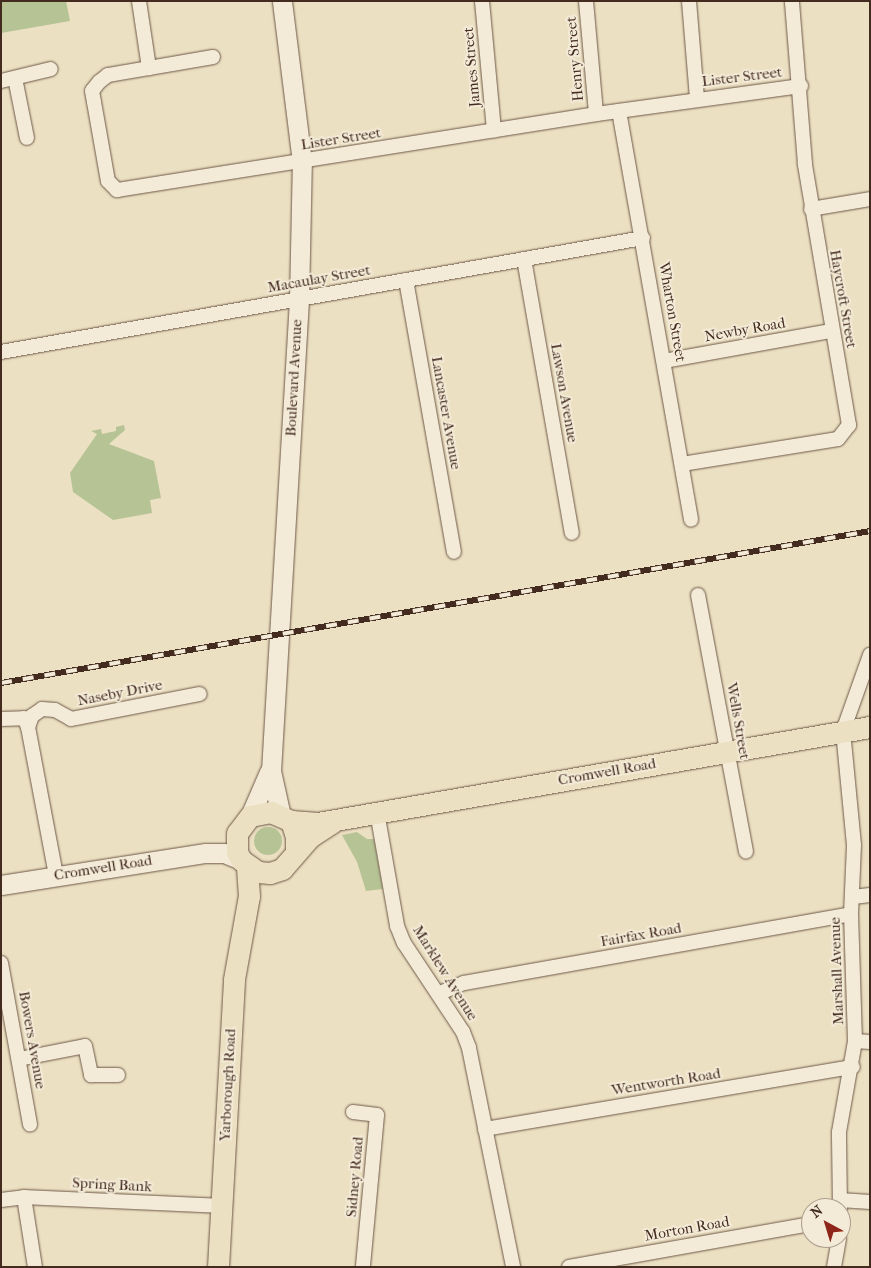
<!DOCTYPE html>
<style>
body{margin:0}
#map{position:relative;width:871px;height:1268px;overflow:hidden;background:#ece0c2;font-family:"IM FELL French Canon",serif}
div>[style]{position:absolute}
.green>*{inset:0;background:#b6c395}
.round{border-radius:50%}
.roads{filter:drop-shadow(0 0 1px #6d5848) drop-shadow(0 0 1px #6d5848)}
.street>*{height:14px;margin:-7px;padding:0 7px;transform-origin:7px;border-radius:7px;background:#f3ebd7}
.secondary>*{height:19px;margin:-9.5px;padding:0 9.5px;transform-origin:9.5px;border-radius:9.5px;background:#f3ebd7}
.primary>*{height:21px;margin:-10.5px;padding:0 10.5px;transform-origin:10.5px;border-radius:10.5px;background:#ece0c2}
.rail>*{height:5.5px;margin-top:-2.75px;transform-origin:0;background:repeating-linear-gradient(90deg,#f3ebd7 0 11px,#432b20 0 22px);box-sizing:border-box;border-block:1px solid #432b20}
span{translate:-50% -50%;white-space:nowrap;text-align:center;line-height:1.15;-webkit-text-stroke:4px #f3ebd7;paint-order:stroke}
.street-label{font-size:15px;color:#432b20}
.frame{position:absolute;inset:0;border:2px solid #432b20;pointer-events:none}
.north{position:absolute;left:801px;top:1198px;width:50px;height:50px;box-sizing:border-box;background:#f3ebd7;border:1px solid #ad9e8e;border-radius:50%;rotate:321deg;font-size:14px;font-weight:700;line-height:20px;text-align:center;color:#432b20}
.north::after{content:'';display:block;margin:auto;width:18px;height:22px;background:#8f2418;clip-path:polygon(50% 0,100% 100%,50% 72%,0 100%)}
</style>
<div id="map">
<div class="green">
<i style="clip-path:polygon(1px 1px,66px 1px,70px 21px,1px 33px)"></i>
<i style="clip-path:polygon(124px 425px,125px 430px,109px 444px,154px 461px,161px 498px,150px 500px,152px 513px,113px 520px,73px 492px,70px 473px,97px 434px,91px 431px,101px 429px,102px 434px,116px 431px,116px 427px)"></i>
<i class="round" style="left:254px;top:827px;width:28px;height:28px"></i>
<i style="clip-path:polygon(357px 832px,367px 839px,374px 839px,383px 889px,366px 891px,357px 862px,342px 835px)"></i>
</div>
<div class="roads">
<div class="street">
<i style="left:139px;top:1px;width:68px;rotate:81.5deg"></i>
<i style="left:482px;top:1px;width:130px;rotate:84.7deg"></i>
<i style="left:586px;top:1px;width:113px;rotate:84.9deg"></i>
<i style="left:689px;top:1px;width:97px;rotate:85.3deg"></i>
<i style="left:213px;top:57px;width:107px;rotate:170.3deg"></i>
<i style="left:108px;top:75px;width:11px;rotate:142deg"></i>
<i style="left:99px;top:82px;width:11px;rotate:128deg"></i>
<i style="left:92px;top:91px;width:11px;rotate:80deg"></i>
<i style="left:94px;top:102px;width:80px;rotate:80deg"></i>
<i style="left:108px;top:181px;width:13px;rotate:45deg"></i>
<i style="left:117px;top:190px;width:485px;rotate:-9deg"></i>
<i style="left:596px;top:114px;width:207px;rotate:-7.8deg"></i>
<i style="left:15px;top:78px;width:61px;rotate:78.7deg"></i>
<i style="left:1px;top:81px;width:51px;rotate:-13.5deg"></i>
<i style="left:619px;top:111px;width:415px;rotate:80deg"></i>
<i style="left:811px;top:209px;width:60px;rotate:-9.6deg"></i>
<i style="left:524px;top:259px;width:278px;rotate:80.1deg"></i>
<i style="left:406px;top:280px;width:276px;rotate:80deg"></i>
<i style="left:1px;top:352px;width:652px;rotate:-10.07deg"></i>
<i style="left:664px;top:361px;width:170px;rotate:-10.2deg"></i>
<i style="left:682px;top:464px;width:158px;rotate:-9.1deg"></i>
<i style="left:838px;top:439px;width:18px;rotate:-52deg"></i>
<i style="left:849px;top:425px;width:265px;rotate:-99.6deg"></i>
<i style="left:805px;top:164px;width:164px;rotate:-94.6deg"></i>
<i style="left:698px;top:595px;width:261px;rotate:79.4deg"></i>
<i style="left:1px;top:719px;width:23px;rotate:-2deg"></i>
<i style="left:24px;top:718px;width:10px;rotate:66deg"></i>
<i style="left:28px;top:727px;width:151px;rotate:79.3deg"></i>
<i style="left:28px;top:727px;width:12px;rotate:-70deg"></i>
<i style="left:32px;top:716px;width:12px;rotate:-35deg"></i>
<i style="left:42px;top:709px;width:13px;rotate:4deg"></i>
<i style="left:55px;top:710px;width:18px;rotate:29deg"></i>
<i style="left:71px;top:719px;width:131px;rotate:-11deg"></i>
<i style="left:377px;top:812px;width:116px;rotate:80deg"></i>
<i style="left:397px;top:926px;width:18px;rotate:68deg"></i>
<i style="left:404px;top:943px;width:107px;rotate:56.5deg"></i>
<i style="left:463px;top:1032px;width:17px;rotate:69deg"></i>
<i style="left:469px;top:1048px;width:223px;rotate:78.6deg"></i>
<i style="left:853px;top:897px;width:17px;rotate:-7deg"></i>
<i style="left:1px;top:963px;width:164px;rotate:79.8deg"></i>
<i style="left:440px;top:993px;width:26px;rotate:-23deg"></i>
<i style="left:464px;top:983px;width:393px;rotate:-10.1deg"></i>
<i style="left:855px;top:1041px;width:15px;rotate:4deg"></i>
<i style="left:19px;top:1059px;width:67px;rotate:-11.1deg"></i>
<i style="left:85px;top:1046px;width:30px;rotate:78deg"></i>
<i style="left:91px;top:1075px;width:27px"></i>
<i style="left:353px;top:1112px;width:24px;rotate:7deg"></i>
<i style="left:377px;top:1115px;width:153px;rotate:95.3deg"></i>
<i style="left:485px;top:1129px;width:373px;rotate:-9.6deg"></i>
<i style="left:24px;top:1197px;width:71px;rotate:81.1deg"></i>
<i style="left:1px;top:1200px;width:23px;rotate:-7deg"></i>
<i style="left:24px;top:1197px;width:198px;rotate:2.6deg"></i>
<i style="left:840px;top:1200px;width:30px;rotate:4deg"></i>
<i style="left:840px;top:1208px;width:76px;rotate:-90.8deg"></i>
<i style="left:839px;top:1132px;width:92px;rotate:-80deg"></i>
<i style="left:855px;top:1041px;width:127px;rotate:-91.8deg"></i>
<i style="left:851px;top:914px;width:69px;rotate:-87.5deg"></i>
<i style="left:854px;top:845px;width:115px;rotate:-95.5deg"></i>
<i style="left:843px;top:731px;width:81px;rotate:-70.4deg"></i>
<i style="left:569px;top:1267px;width:246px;rotate:-10.1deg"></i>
<i style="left:834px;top:1267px;width:29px;rotate:-80deg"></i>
</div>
<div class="secondary">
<i style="left:250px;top:816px;width:48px;rotate:-66.6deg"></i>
<i style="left:281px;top:816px;width:46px;rotate:-102.5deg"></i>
<i style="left:271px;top:771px;width:472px;rotate:-86.6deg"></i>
<i style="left:299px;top:300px;width:138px;rotate:-88.8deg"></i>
<i style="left:302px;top:162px;width:162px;rotate:-97.1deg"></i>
<i style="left:1px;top:885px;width:207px;rotate:-8.9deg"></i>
<i style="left:206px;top:853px;width:18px"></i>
<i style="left:224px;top:853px;width:18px;rotate:22deg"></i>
</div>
<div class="primary">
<i style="left:291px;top:821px;width:27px;rotate:4deg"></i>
<i style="left:318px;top:823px;width:560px;rotate:-9.87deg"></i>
<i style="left:296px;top:850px;width:13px;rotate:-90deg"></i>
<i style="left:296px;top:837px;width:17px;rotate:-107deg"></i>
<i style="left:291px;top:821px;width:22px;rotate:-156deg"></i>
<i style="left:271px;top:812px;width:21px;rotate:169deg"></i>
<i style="left:250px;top:816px;width:21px;rotate:127deg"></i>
<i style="left:237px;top:833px;width:19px;rotate:90deg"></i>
<i style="left:237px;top:852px;width:9px;rotate:63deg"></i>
<i style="left:241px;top:860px;width:21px;rotate:35deg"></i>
<i style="left:258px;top:872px;width:12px;rotate:5deg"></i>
<i style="left:270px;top:873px;width:13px;rotate:-18deg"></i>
<i style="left:282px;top:869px;width:43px;rotate:-48.8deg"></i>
<i style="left:310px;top:837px;width:27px;rotate:-33deg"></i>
<i style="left:218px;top:1267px;width:288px;rotate:-86.8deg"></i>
<i style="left:234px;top:979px;width:84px;rotate:-79.8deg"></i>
<i style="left:249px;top:896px;width:29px;rotate:-94deg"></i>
</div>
</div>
<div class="rail">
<i style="left:1px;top:683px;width:882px;rotate:-9.92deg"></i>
</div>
<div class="street-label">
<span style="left:575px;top:59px;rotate:-95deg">Henry Street</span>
<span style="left:472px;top:67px;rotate:-95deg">James Street</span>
<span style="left:742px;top:77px;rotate:-7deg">Lister Street</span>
<span style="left:341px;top:139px;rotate:-9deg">Lister Street</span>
<span style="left:319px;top:279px;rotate:-10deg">Macaulay Street</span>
<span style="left:843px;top:299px;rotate:80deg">Haycroft Street</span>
<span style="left:672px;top:312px;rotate:80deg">Wharton Street</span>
<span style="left:745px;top:330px;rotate:-10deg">Newby Road</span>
<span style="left:294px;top:378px;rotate:-87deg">Boulevard Avenue</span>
<span style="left:564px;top:393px;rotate:80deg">Lawson Avenue</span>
<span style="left:446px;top:413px;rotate:80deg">Lancaster Avenue</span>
<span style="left:120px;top:693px;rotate:-11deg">Naseby Drive</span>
<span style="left:738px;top:721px;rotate:80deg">Wells Street</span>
<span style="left:607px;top:772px;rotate:-10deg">Cromwell Road</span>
<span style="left:103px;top:868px;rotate:-9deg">Cromwell Road</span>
<span style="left:641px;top:935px;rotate:-10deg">Fairfax Road</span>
<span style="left:837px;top:971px;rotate:-92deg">Marshall Avenue</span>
<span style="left:445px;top:973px;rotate:58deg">Marklew Avenue</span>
<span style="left:32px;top:1040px;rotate:80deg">Bowers Avenue</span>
<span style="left:666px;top:1082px;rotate:-9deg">Wentworth Road</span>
<span style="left:228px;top:1085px;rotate:-87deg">Yarborough Road</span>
<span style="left:355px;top:1177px;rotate:-85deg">Sidney Road</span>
<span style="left:112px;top:1185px;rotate:3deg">Spring Bank</span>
<span style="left:687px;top:1229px;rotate:-10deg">Morton Road</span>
</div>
<div class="frame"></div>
<div class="north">N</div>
</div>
